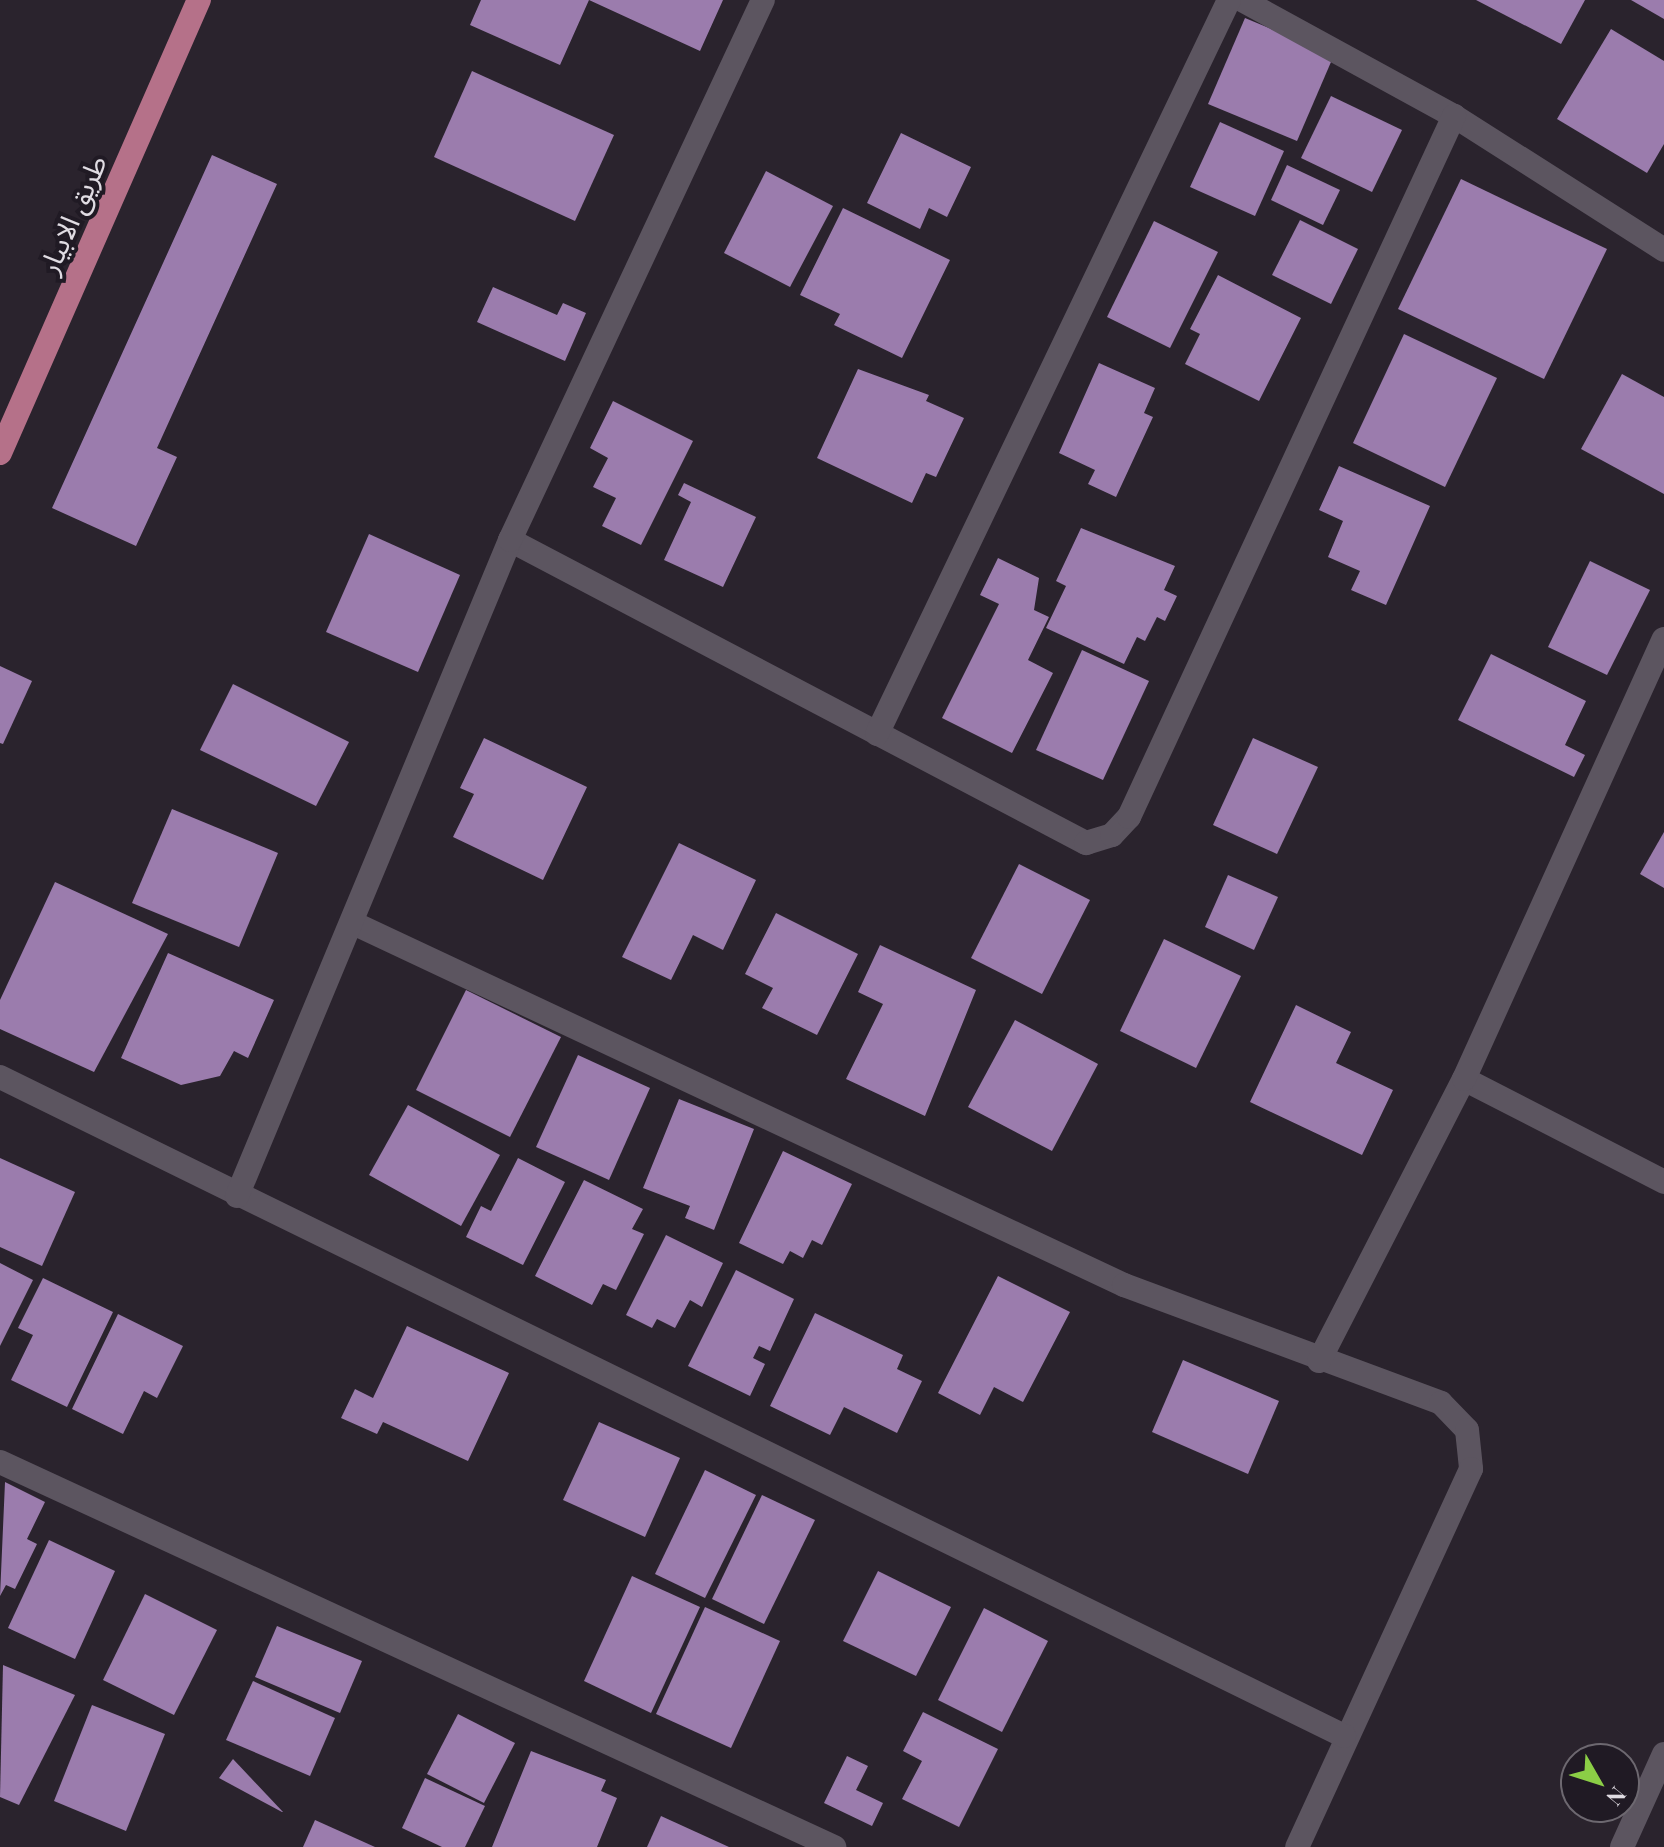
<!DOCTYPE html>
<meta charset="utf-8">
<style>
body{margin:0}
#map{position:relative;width:1664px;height:1847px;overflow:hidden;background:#2a232d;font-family:"Playfair Display","Noto Sans Arabic",serif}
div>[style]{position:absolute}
.building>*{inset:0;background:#9b7cad}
.minor>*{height:24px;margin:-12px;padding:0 12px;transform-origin:12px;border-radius:12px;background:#5c5560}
.major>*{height:24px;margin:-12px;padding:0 12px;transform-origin:12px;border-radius:12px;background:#b57189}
span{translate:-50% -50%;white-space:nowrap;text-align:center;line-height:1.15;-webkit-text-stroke:8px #201a24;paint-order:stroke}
.street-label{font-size:28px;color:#e0dce3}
.north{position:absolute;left:1560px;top:1743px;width:80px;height:80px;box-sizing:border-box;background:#201a24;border:2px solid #6d6870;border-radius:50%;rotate:129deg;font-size:22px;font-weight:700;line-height:32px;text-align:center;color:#e0dce3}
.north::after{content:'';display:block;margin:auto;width:28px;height:36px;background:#8bce46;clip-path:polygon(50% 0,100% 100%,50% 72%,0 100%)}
</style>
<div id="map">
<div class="building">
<i style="clip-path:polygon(481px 0,723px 0,700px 51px,589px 0,560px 65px,470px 25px)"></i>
<i style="clip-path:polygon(1476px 0,1585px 0,1561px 44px)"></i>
<i style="clip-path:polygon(1631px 0,1664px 0,1664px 19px)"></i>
<i style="clip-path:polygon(1245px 18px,1334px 55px,1297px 141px,1208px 104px)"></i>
<i style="clip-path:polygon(1611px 29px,1664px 61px,1664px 144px,1647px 173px,1557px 119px)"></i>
<i style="clip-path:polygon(472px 71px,614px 135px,575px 221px,434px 157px)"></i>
<i style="clip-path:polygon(1331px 96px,1402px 130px,1372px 192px,1301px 158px)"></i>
<i style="clip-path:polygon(1220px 122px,1284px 151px,1255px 216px,1190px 187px)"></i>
<i style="clip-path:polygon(901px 133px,971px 167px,947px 217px,929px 208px,920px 229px,867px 203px)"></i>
<i style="clip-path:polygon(212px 155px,277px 184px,157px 448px,177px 457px,136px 546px,52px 508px)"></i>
<i style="clip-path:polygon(1287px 165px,1340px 190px,1323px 225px,1271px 200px)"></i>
<i style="clip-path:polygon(766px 171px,833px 206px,790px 287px,724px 253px)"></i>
<i style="clip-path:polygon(1461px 179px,1607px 249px,1544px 379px,1398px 309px)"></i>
<i style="clip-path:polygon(843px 208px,950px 260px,902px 358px,834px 325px,840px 314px,800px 295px)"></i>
<i style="clip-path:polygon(1300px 220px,1358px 249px,1331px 304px,1272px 275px)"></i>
<i style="clip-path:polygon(1154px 221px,1218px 252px,1170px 348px,1107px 317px)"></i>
<i style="clip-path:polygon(1218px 275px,1301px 318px,1259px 401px,1185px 364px,1200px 334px,1190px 329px)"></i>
<i style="clip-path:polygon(493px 287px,557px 315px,563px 303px,586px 313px,565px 361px,477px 322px)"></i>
<i style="clip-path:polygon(1404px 334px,1497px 378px,1445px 487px,1353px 443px)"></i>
<i style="clip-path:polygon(1099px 363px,1155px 388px,1144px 413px,1153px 417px,1116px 497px,1088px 484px,1095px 470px,1059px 453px)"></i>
<i style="clip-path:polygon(858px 369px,929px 395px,926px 401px,964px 418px,936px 477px,926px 473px,912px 503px,817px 458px)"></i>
<i style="clip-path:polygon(1622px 374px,1664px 397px,1664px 494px,1581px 449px)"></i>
<i style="clip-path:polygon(613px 401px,693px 441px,641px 545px,602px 526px,616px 498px,593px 487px,608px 458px,590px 448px)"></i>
<i style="clip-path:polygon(1339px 466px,1430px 506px,1386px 605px,1351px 590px,1360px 571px,1328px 557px,1343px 521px,1319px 510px)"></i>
<i style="clip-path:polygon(684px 483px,756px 517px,723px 587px,664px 560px,691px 502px,678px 495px)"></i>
<i style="clip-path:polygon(1081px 528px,1175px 566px,1164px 590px,1177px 596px,1165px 621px,1157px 617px,1145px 641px,1137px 637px,1124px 664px,1046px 628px,1066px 586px,1056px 581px)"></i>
<i style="clip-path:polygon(369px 534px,460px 575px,418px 672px,326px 632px)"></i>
<i style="clip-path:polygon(998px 558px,1039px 578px,1034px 610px,1049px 617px,1028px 660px,1053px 673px,1012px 753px,942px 718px,999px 604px,980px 595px)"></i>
<i style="clip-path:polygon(1590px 561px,1650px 590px,1607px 675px,1548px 647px)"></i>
<i style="clip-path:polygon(1082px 650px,1149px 681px,1103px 780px,1036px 750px)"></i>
<i style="clip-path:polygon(1491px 654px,1586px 701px,1565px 745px,1585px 755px,1574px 777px,1458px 720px)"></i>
<i style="clip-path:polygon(0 666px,32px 681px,3px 744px,0 743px)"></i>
<i style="clip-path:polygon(233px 684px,349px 742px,316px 806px,200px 750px)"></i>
<i style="clip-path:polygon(484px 738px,587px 787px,543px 880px,453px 837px,474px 794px,460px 788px)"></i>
<i style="clip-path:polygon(1253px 738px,1318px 767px,1277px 854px,1213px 825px)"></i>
<i style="clip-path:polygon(172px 809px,278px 853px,239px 947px,132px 903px)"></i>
<i style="clip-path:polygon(1664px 832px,1664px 888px,1640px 874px)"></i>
<i style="clip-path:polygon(679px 843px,756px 880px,723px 950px,693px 935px,671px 980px,622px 957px)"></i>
<i style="clip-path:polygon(1019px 864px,1090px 900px,1042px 994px,971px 958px)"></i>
<i style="clip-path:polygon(1228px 875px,1278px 897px,1254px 950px,1205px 927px)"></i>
<i style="clip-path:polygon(55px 882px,168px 934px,94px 1072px,0 1029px,0 1000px)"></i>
<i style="clip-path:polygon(776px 913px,858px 954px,817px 1035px,762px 1008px,773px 988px,745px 974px)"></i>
<i style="clip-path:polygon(1164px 939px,1241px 976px,1196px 1068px,1120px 1031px)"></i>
<i style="clip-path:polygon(880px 945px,976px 990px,925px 1116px,846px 1079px,883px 1004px,858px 992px)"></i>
<i style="clip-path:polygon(168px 953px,274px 1000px,248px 1058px,234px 1051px,220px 1076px,181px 1085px,121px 1058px)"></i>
<i style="clip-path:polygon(466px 990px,561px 1037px,510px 1137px,416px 1090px)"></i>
<i style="clip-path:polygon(1296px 1005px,1351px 1032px,1336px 1063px,1393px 1090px,1362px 1155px,1250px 1102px)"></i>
<i style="clip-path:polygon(1015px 1020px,1098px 1064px,1052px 1151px,968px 1107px)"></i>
<i style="clip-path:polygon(578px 1055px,650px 1088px,609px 1180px,536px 1147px)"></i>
<i style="clip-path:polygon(679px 1099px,754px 1129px,714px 1230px,685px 1218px,690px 1206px,643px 1188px)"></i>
<i style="clip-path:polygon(408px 1105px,500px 1155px,461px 1226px,369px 1175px)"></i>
<i style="clip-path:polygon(783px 1151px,852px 1184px,822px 1245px,812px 1240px,803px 1258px,790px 1251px,783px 1264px,739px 1243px)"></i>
<i style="clip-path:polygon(0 1158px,75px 1192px,42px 1266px,0 1247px)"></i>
<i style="clip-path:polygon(518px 1158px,565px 1182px,523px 1265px,466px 1237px,481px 1206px,491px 1211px)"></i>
<i style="clip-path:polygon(584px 1180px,643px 1209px,632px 1229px,644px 1234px,616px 1290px,603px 1284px,592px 1305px,535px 1276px)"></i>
<i style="clip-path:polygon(666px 1235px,723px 1263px,702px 1307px,690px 1300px,675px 1328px,657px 1319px,652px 1328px,626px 1315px)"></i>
<i style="clip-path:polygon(0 1263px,33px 1280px,0 1346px)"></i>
<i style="clip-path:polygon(736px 1270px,794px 1299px,770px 1351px,759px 1346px,753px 1358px,765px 1364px,750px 1396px,688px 1366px)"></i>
<i style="clip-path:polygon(998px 1276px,1070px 1312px,1023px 1402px,994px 1387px,980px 1415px,938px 1393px)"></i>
<i style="clip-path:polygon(43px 1278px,113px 1312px,67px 1407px,11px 1380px,33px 1335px,18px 1328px)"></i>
<i style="clip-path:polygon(815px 1313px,903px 1355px,897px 1369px,922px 1381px,897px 1433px,844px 1407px,830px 1435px,770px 1406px)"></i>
<i style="clip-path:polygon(118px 1314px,183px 1346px,157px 1398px,144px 1391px,123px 1434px,72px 1409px)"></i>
<i style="clip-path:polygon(407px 1326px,509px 1373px,468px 1461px,383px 1422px,377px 1434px,341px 1418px,355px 1389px,373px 1398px)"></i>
<i style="clip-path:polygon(1183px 1360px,1279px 1401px,1248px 1474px,1152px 1432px)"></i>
<i style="clip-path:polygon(599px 1422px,680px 1458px,645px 1537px,563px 1500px)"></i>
<i style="clip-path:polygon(705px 1470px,756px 1495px,705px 1598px,655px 1574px)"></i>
<i style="clip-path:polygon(5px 1482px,45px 1502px,27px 1539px,37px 1544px,15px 1589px,6px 1585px,0 1596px)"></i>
<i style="clip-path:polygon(762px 1495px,815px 1520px,764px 1624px,712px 1599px)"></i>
<i style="clip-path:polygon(49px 1540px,115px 1571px,75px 1659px,8px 1628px)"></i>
<i style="clip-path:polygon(878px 1571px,951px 1607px,916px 1676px,843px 1641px)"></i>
<i style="clip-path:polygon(632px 1576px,700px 1607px,651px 1713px,584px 1681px)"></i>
<i style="clip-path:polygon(145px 1594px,217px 1630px,174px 1715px,103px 1680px)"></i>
<i style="clip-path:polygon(705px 1607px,780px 1641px,731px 1748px,656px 1714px)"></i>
<i style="clip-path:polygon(984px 1608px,1048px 1641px,1002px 1732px,938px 1700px)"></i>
<i style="clip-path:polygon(277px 1626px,362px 1661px,340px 1713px,255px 1677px)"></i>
<i style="clip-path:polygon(3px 1665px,75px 1695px,19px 1805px,0 1797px)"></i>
<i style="clip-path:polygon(253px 1681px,335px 1718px,310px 1776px,226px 1740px)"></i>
<i style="clip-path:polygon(92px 1705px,165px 1734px,126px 1831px,54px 1801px)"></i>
<i style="clip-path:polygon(923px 1712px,998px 1749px,959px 1827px,902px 1799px,922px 1761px,903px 1751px)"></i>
<i style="clip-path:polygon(458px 1714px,515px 1743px,484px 1803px,427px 1774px)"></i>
<i style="clip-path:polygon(531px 1751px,606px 1780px,601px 1791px,617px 1798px,597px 1847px,492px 1847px)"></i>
<i style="clip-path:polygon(847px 1756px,868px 1766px,856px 1790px,883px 1803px,872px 1826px,824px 1803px)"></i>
<i style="clip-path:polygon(233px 1759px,283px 1812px,282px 1812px,219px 1778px)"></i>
<i style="clip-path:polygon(425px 1778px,485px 1806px,465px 1847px,442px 1847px,402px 1828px)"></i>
<i style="clip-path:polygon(661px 1816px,729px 1847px,647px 1847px)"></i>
<i style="clip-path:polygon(315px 1820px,375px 1847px,303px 1847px)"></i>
</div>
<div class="minor">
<i style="left:1242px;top:0;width:242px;rotate:28.7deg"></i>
<i style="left:1454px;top:116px;width:249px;rotate:32.5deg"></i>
<i style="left:510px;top:540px;width:651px;rotate:27.75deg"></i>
<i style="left:1086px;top:843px;width:27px;rotate:-17deg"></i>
<i style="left:1112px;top:835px;width:25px;rotate:-47deg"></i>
<i style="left:1129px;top:817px;width:773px;rotate:-65.13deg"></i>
<i style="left:877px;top:734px;width:814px;rotate:-64.38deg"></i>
<i style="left:353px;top:923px;width:852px;rotate:25.15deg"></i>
<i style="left:1124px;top:1285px;width:338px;rotate:20.4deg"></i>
<i style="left:1441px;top:1403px;width:37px;rotate:46deg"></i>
<i style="left:1467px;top:1430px;width:39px;rotate:84deg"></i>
<i style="left:1471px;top:1469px;width:416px;rotate:114.7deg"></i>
<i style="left:0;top:1077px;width:1497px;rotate:26.12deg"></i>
<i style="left:1464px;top:1079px;width:225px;rotate:27.2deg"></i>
<i style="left:237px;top:1196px;width:711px;rotate:-67.4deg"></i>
<i style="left:510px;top:540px;width:596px;rotate:-64.9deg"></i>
<i style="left:1319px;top:1361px;width:317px;rotate:-62.8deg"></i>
<i style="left:1464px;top:1079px;width:483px;rotate:-65.6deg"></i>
<i style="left:0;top:1462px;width:919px;rotate:24.78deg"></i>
<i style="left:1622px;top:1847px;width:102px;rotate:-65.7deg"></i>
</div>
<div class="major">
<i style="left:0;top:453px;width:495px;rotate:-66.3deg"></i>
</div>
<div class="street-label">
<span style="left:72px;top:214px;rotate:-66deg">طريق الابيار</span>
</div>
<div class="north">N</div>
</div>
